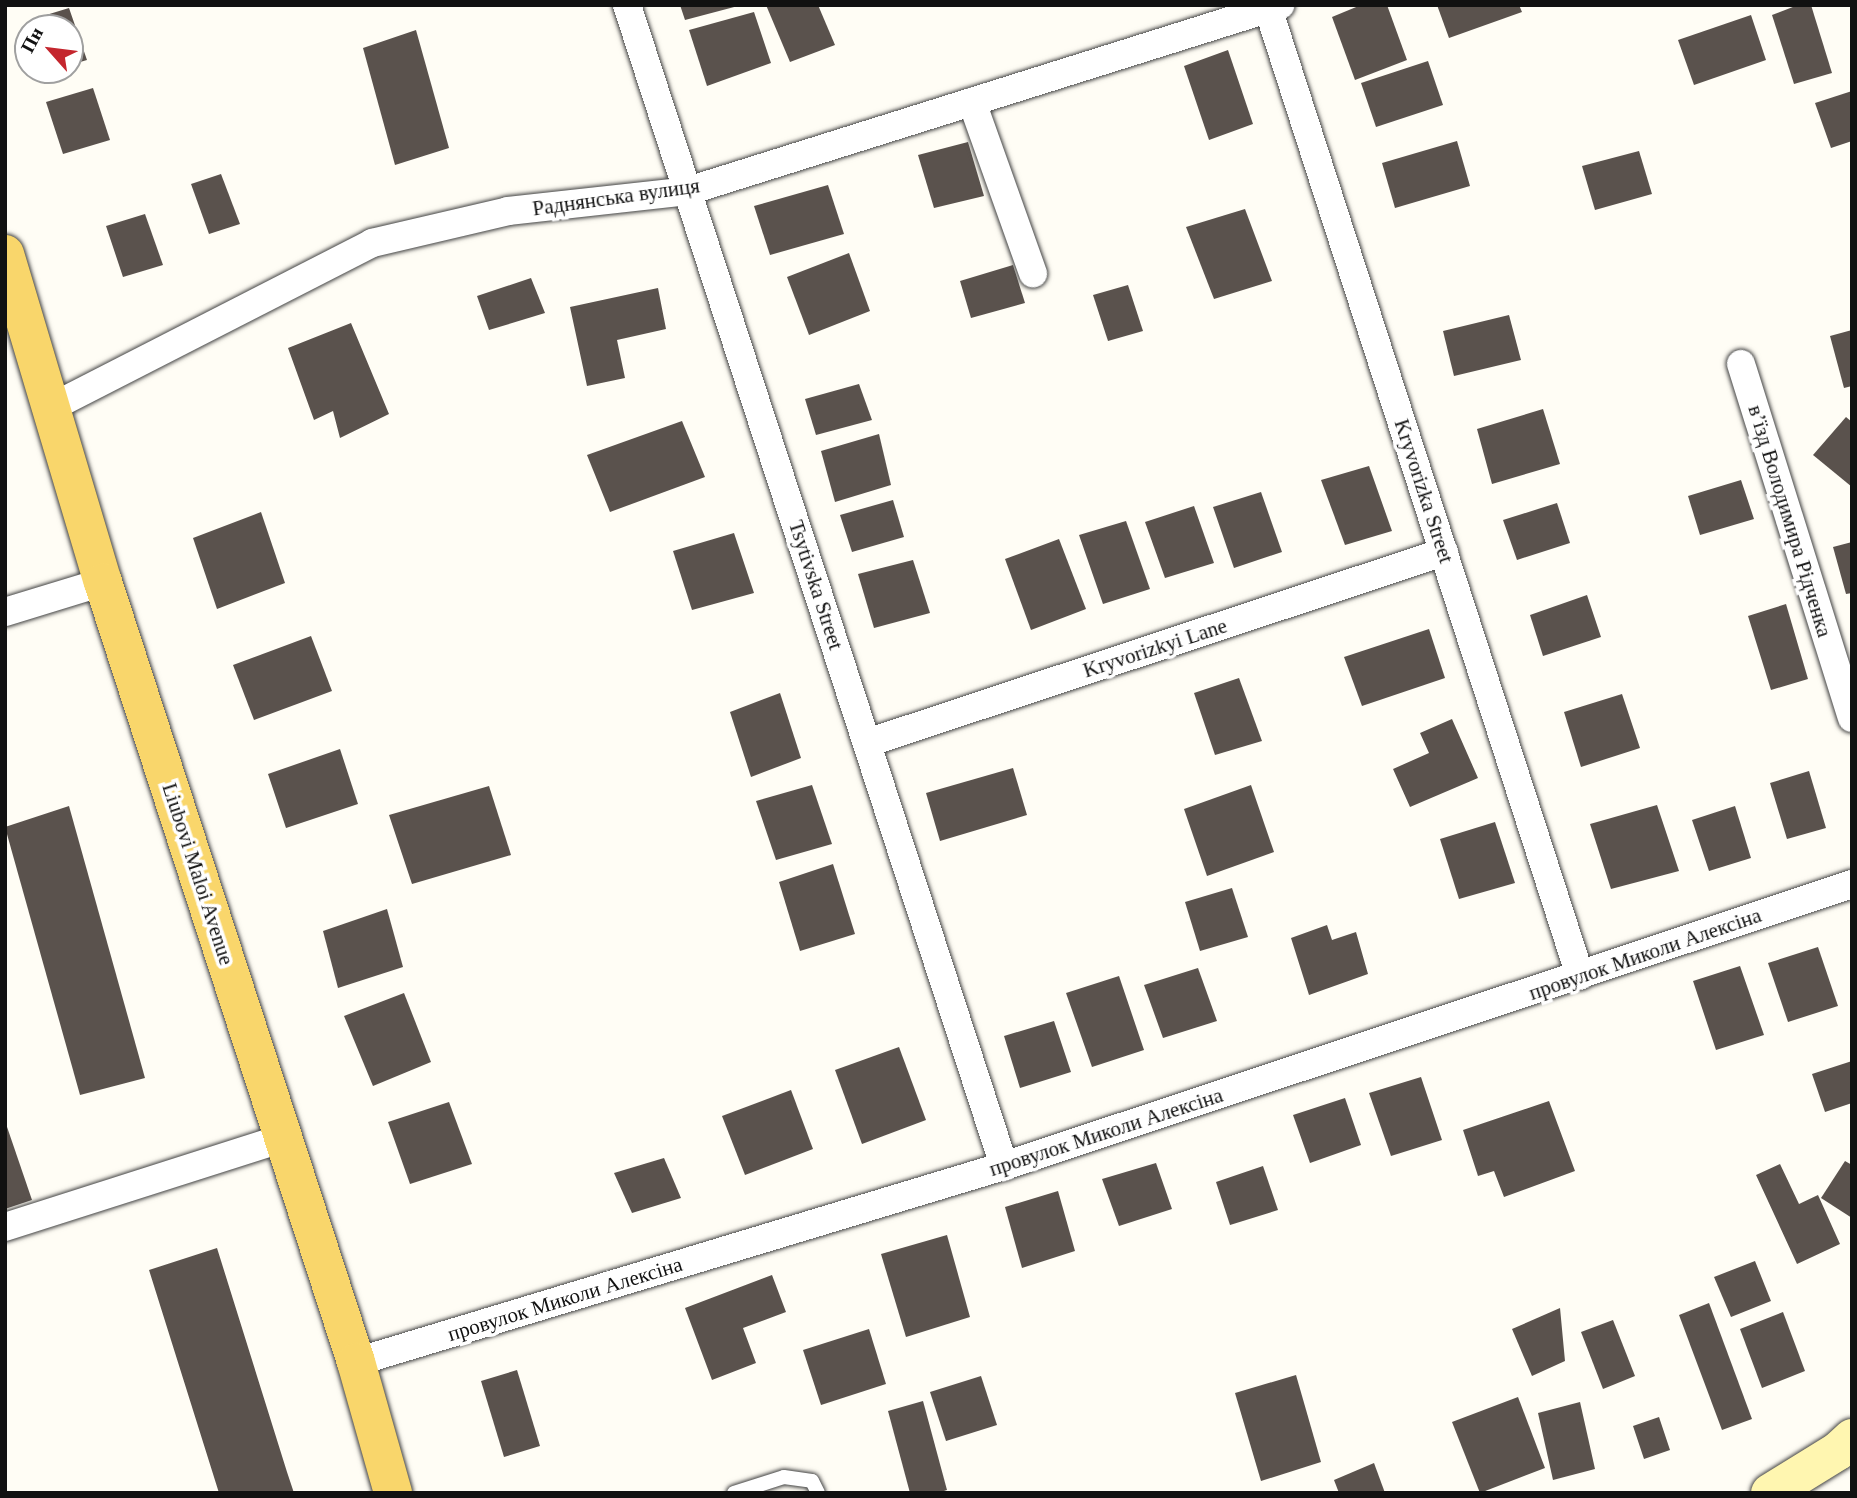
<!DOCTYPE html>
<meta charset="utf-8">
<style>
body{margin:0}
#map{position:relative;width:1857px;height:1498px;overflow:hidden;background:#fffdf5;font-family:Georgia,serif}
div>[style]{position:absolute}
.building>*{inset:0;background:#5a524d}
.roads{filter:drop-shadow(0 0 2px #444) drop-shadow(0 0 2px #444)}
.lane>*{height:14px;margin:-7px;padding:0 7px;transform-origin:7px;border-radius:7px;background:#fff}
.street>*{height:28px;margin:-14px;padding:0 14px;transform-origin:14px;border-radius:14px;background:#fff}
.secondary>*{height:38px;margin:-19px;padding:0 19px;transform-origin:19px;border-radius:19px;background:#fff6b0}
.primary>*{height:38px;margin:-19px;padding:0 19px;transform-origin:19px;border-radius:19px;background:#f9d66b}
span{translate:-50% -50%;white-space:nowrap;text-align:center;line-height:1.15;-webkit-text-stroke:7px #fff;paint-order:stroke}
.street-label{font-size:21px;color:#111}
.frame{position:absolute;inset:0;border:7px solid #111;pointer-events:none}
.north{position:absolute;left:14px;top:14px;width:70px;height:70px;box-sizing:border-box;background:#fff;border:2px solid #a0a0a0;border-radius:50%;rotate:298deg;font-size:19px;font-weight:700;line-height:28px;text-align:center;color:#111}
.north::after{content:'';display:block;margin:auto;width:24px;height:32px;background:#c4262e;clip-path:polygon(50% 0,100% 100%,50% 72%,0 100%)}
</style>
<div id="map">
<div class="building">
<i style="clip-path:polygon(680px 5px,738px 5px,738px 6px,685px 20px)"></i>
<i style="clip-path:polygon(766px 5px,818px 5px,835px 45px,790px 62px)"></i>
<i style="clip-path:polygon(1361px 5px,1387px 5px,1407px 60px,1355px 80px,1332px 17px)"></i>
<i style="clip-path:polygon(1437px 5px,1519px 5px,1522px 12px,1449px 38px)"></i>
<i style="clip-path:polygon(1798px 5px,1811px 5px,1832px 73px,1794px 84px,1772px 15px)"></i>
<i style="clip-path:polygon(69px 8px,87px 60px,70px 65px,70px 28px,36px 28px,33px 19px)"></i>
<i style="clip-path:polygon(754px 12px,771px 63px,707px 86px,689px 30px)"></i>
<i style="clip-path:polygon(1751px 15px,1766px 60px,1694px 85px,1678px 40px)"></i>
<i style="clip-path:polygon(416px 30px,449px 148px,395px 165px,363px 48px)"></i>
<i style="clip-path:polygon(1228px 50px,1253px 124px,1209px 140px,1184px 66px)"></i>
<i style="clip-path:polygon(1428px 61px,1443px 105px,1376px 127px,1361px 83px)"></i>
<i style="clip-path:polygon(93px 88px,110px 140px,63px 154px,46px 102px)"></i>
<i style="clip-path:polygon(1852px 91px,1852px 141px,1831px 148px,1815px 103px)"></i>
<i style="clip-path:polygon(1457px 141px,1470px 186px,1395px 208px,1382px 163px)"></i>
<i style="clip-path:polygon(968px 142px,984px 196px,934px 208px,918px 155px)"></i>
<i style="clip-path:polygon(1639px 151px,1652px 194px,1595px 210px,1582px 166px)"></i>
<i style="clip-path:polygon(221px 174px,240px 224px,209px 234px,191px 184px)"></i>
<i style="clip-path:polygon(828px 185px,844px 234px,770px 255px,754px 206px)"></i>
<i style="clip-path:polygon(1245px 209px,1272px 281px,1214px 299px,1186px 227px)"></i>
<i style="clip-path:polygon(145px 214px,163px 265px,123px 277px,106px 226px)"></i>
<i style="clip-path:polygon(849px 253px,870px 311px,809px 335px,787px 277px)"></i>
<i style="clip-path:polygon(1013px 265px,1025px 303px,971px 318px,960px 281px)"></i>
<i style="clip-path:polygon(531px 278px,545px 313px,489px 330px,477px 296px)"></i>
<i style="clip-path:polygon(1128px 285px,1143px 331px,1108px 341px,1093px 295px)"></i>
<i style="clip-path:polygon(658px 288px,666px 329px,617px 340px,625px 378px,587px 386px,570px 307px)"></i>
<i style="clip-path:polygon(1509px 315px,1521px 360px,1454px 376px,1443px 331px)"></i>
<i style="clip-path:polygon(351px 323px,389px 414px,340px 438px,333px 411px,314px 420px,288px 348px)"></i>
<i style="clip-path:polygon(1852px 330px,1852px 386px,1844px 388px,1830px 336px)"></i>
<i style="clip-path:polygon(859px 384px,872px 420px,816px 435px,805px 399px)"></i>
<i style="clip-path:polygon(1543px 409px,1560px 464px,1492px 484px,1477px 429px)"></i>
<i style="clip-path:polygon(1846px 417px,1852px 422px,1852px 487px,1813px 455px)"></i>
<i style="clip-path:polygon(682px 421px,705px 477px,610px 512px,587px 455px)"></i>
<i style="clip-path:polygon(879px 434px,891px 485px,835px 502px,821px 451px)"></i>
<i style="clip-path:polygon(1369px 466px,1392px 531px,1345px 545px,1321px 480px)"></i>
<i style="clip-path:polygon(1741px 480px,1754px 519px,1700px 535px,1688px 496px)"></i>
<i style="clip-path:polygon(1261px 492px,1282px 552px,1234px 568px,1213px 507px)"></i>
<i style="clip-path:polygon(893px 500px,904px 537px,852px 552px,840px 515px)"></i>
<i style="clip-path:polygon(1557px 503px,1570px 543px,1517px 560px,1503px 520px)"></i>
<i style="clip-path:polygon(1194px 506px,1214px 563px,1165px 578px,1145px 522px)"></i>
<i style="clip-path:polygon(261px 512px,285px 583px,217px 609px,193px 538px)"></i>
<i style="clip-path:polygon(1126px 521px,1150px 589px,1103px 604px,1079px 535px)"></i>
<i style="clip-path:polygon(734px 533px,754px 593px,692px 610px,673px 551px)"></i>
<i style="clip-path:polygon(1059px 539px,1086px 609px,1031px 630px,1005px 559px)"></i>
<i style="clip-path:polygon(1852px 542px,1852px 593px,1846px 594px,1833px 547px)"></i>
<i style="clip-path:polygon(913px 560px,930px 613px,874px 628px,858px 574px)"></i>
<i style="clip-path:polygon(1587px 595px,1601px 637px,1543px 656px,1530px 615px)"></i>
<i style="clip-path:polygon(1786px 604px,1808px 679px,1771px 690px,1748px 616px)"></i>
<i style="clip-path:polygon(1429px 629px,1445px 678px,1362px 706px,1344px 657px)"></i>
<i style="clip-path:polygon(311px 636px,332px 691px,254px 720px,233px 665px)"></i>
<i style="clip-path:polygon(1239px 678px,1262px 741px,1215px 755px,1194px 693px)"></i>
<i style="clip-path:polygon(780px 693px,801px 758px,751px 777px,730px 712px)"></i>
<i style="clip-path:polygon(1622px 694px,1640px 748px,1581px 767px,1564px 712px)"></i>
<i style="clip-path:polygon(1452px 719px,1478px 778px,1410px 807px,1393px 769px,1429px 753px,1420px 733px)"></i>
<i style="clip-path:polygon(340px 749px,358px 804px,286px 828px,268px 774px)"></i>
<i style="clip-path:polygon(1013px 768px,1027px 815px,940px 841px,926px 793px)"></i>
<i style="clip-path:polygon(1809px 771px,1826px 828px,1787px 839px,1770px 783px)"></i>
<i style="clip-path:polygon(812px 785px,832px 844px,776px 860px,756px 801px)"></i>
<i style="clip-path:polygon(1251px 785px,1274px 852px,1207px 876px,1184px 809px)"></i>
<i style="clip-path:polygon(489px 786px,511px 855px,412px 884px,389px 815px)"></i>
<i style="clip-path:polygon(1657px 805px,1679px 871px,1611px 889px,1590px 824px)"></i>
<i style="clip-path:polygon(69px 806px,145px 1078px,80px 1095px,5px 827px)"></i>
<i style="clip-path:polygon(1735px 806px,1751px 858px,1709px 871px,1692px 820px)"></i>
<i style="clip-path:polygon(1495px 822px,1515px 883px,1459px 899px,1440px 839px)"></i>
<i style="clip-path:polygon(833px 864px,855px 934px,800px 951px,779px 882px)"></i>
<i style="clip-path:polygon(1232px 888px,1248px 937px,1200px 951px,1185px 902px)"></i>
<i style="clip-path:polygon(387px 909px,403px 967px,338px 988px,323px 931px)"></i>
<i style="clip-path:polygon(1327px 925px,1332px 940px,1356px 932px,1368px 974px,1309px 995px,1291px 938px)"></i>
<i style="clip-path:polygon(1818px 947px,1838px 1006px,1788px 1022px,1768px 963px)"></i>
<i style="clip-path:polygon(1740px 966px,1764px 1035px,1716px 1050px,1693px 981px)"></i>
<i style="clip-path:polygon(1198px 968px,1217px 1021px,1163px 1038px,1144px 985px)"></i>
<i style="clip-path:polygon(1119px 976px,1144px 1050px,1092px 1067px,1066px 993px)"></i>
<i style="clip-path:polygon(404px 993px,431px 1062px,373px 1086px,344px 1016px)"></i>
<i style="clip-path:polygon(1054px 1021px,1071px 1072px,1020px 1088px,1004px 1036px)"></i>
<i style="clip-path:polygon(899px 1047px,926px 1120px,862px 1144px,835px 1070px)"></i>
<i style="clip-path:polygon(1852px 1061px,1852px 1103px,1825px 1112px,1812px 1074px)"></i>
<i style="clip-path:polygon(1421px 1077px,1442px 1140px,1391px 1156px,1369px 1093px)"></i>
<i style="clip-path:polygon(791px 1090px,813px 1149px,745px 1175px,722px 1116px)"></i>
<i style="clip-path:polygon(1345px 1098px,1361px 1145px,1310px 1163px,1293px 1115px)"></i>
<i style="clip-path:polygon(1549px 1101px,1575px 1171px,1504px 1197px,1494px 1171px,1478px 1176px,1463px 1130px)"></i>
<i style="clip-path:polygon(449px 1102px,472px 1164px,410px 1184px,388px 1122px)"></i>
<i style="clip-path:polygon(5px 1121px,32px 1200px,5px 1209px)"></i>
<i style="clip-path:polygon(664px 1158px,681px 1198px,632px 1213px,614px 1173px)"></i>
<i style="clip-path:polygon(1845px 1161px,1852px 1165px,1852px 1218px,1821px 1198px)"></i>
<i style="clip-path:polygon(1156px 1163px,1172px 1209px,1119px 1226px,1102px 1179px)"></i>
<i style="clip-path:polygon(1780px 1164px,1799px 1204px,1818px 1195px,1840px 1244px,1797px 1264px,1756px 1175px)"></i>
<i style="clip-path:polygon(1263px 1166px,1278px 1210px,1230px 1225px,1216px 1182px)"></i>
<i style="clip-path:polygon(1058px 1191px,1075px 1251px,1022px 1268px,1005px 1207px)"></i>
<i style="clip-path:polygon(947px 1235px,970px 1317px,906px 1337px,881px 1254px)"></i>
<i style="clip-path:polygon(217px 1248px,287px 1472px,294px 1493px,219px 1493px,149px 1270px)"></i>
<i style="clip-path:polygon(1755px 1261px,1771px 1301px,1731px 1317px,1714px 1277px)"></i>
<i style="clip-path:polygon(772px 1275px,786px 1312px,743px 1328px,756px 1363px,712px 1380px,685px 1308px)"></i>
<i style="clip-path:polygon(1709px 1303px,1752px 1419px,1722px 1430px,1679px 1315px)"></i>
<i style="clip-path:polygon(1560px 1308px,1565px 1361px,1532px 1376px,1512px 1329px)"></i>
<i style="clip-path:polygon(1783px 1312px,1805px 1371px,1762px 1388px,1740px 1329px)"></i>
<i style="clip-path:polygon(1613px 1320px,1635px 1376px,1603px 1389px,1581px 1332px)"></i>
<i style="clip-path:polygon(869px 1329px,886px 1384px,821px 1405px,803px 1350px)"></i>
<i style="clip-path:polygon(517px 1370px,540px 1446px,504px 1457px,481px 1381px)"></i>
<i style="clip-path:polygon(1296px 1375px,1321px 1462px,1261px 1481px,1235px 1393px)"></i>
<i style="clip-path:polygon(981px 1376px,997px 1425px,946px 1441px,930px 1392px)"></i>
<i style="clip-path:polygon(1518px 1397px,1545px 1468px,1480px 1493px,1452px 1422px)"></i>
<i style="clip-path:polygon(923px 1401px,947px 1490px,938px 1493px,910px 1493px,888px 1411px)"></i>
<i style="clip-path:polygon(1580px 1402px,1595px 1469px,1553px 1480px,1538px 1413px)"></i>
<i style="clip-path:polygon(1659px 1417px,1670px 1450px,1644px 1459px,1633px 1426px)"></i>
<i style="clip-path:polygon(1374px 1463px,1385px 1493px,1339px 1493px,1334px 1480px)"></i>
</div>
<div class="roads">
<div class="lane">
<i style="left:734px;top:1493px;width:52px;rotate:-17.7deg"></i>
<i style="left:784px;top:1477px;width:28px;rotate:8deg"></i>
<i style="left:812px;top:1481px;width:13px;rotate:63deg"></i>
</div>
<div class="street">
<i style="left:627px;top:5px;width:1221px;rotate:72.01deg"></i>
<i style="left:1267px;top:5px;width:1020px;rotate:72.13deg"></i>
<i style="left:972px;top:102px;width:182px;rotate:70.4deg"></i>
<i style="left:1741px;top:364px;width:371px;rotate:72.6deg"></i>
<i style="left:52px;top:407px;width:360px;rotate:-27.1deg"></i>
<i style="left:372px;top:243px;width:140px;rotate:-13.2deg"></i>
<i style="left:508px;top:211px;width:181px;rotate:-6.3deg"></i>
<i style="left:688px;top:191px;width:621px;rotate:-17.44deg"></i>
<i style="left:5px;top:612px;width:102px;rotate:-17deg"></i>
<i style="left:867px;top:743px;width:608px;rotate:-18.32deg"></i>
<i style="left:5px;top:1227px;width:293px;rotate:-17.7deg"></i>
<i style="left:356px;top:1362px;width:677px;rotate:-16.83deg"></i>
<i style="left:1004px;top:1166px;width:894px;rotate:-18.39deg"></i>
</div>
<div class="secondary">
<i style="left:1770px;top:1493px;width:80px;rotate:-31.7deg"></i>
<i style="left:1838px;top:1451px;width:19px;rotate:-43deg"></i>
</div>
<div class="primary">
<i style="left:5px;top:254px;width:342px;rotate:73.4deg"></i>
<i style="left:103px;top:582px;width:820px;rotate:72.03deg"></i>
<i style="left:356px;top:1362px;width:136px;rotate:74.2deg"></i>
</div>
</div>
<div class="street-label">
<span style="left:616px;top:197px;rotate:-8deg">Раднянська вулиця</span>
<span style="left:1424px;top:491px;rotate:72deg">Kryvorizka Street</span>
<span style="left:1790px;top:521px;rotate:73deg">в’їзд Володимира Рідченка</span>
<span style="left:816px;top:585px;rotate:72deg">Tsytivska Street</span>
<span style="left:1155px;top:648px;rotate:-18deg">Kryvorizkyi Lane</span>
<span style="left:198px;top:874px;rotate:72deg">Liubovi Maloi Avenue</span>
<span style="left:1645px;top:954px;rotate:-19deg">провулок Миколи Алексіна</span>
<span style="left:1106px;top:1132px;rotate:-18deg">провулок Миколи Алексіна</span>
<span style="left:565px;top:1299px;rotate:-17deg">провулок Миколи Алексіна</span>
</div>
<div class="frame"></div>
<div class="north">Пн</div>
</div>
